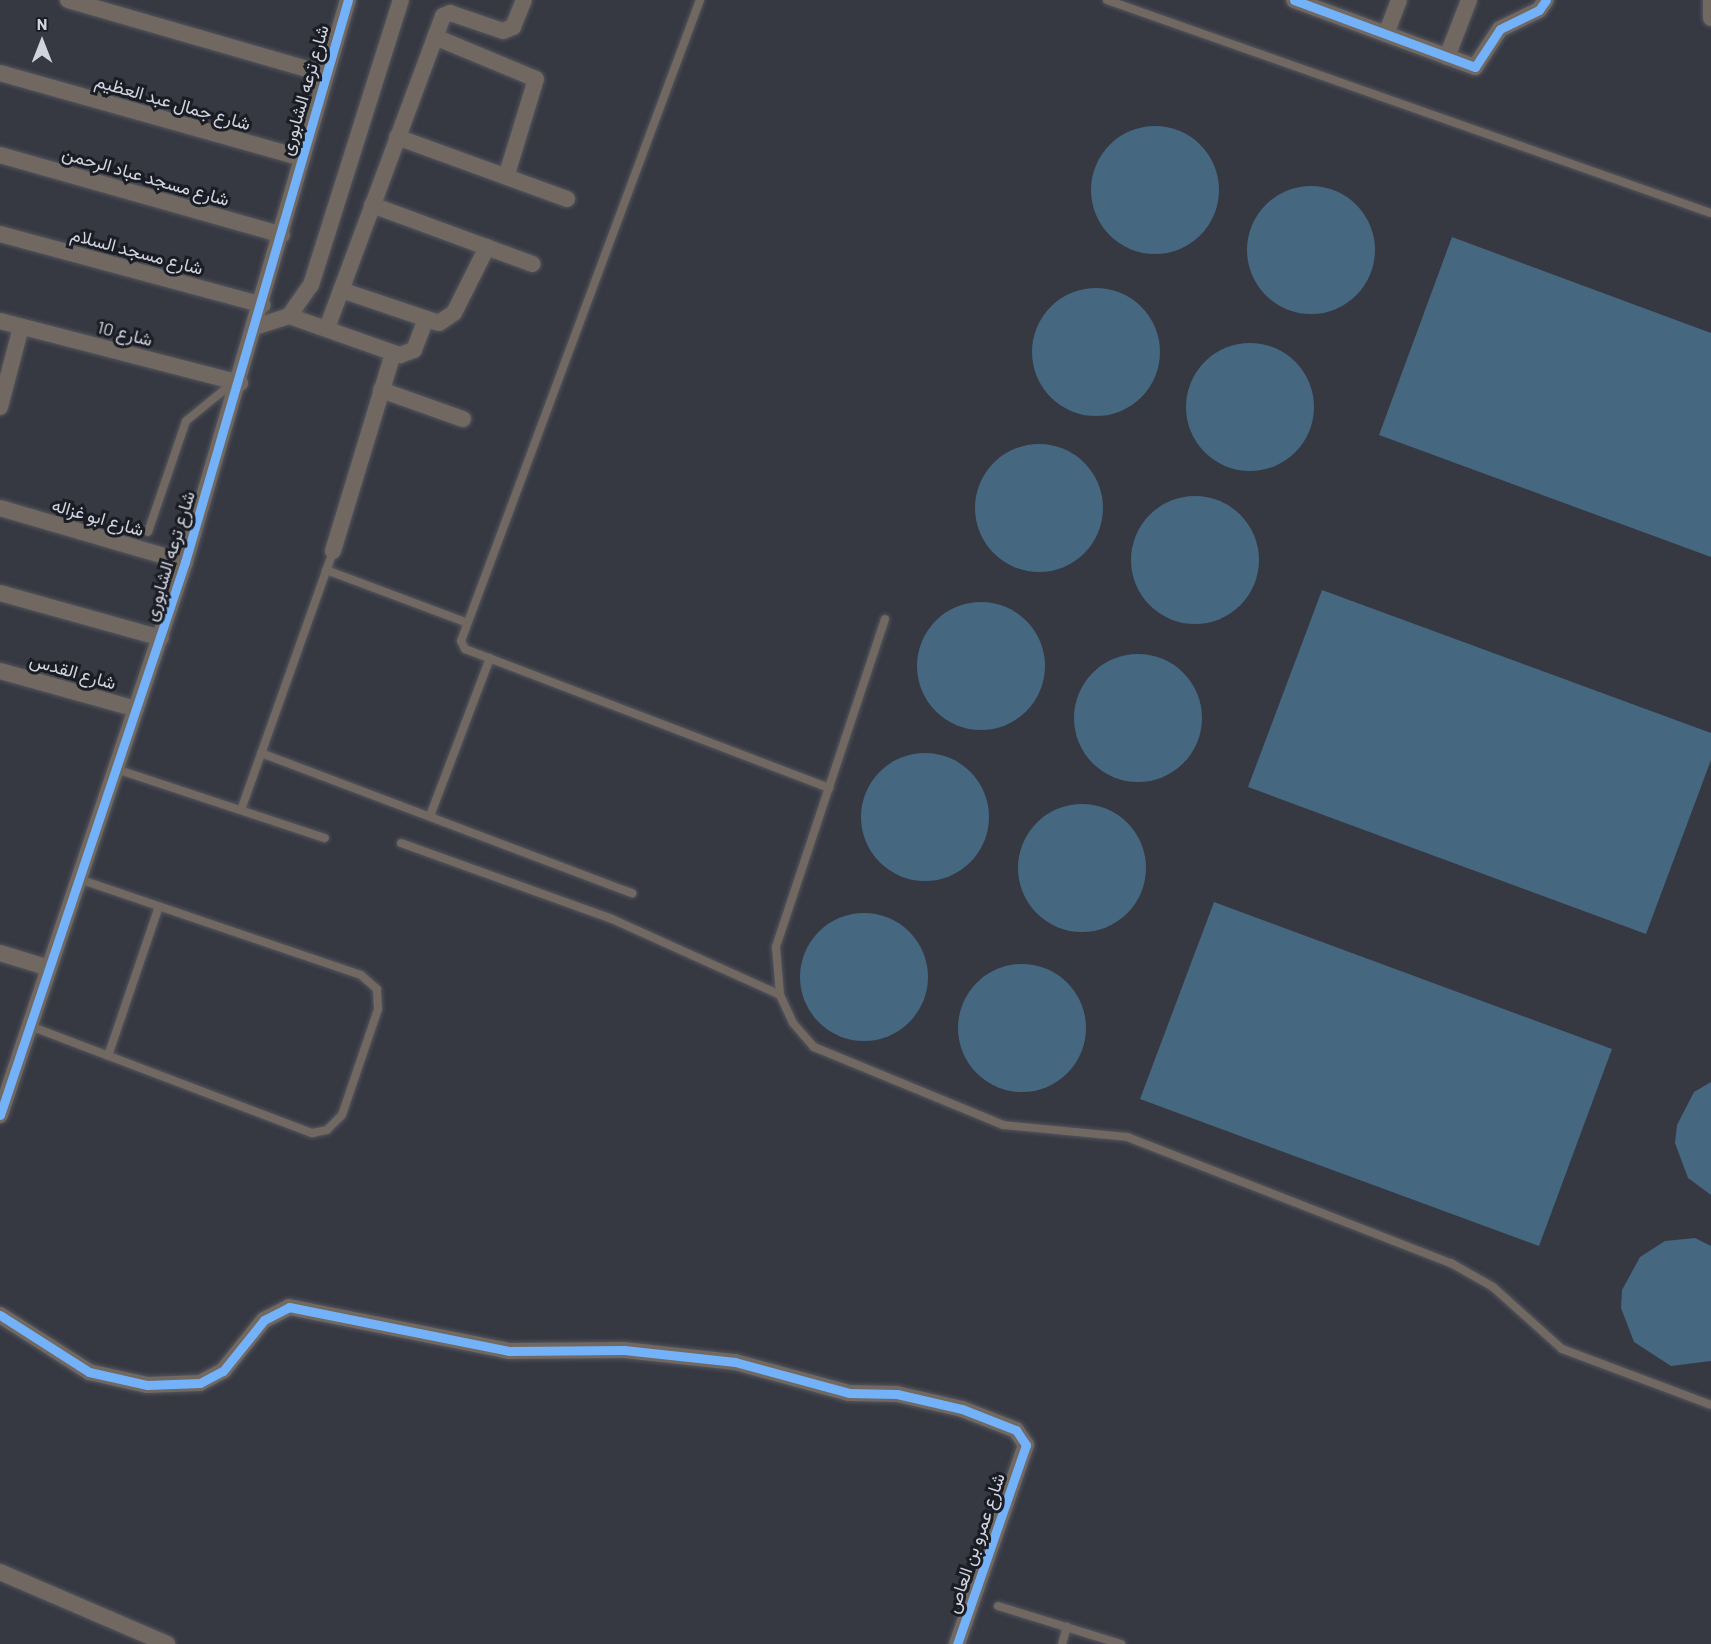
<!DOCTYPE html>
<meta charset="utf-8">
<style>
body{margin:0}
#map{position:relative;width:1711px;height:1644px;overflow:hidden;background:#363842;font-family:Barlow,Vazirmatn,sans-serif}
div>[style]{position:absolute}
.water>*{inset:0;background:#456780}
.round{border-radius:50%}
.roads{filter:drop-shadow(0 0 2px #53555d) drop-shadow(0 0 2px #53555d)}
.service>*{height:8px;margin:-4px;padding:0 4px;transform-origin:4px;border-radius:4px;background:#706861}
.minor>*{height:16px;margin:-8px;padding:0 8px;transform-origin:8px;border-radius:8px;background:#706861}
.cycleway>*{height:9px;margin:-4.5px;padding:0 4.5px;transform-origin:4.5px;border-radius:4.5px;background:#73b2f8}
span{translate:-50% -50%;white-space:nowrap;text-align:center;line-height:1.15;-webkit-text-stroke:6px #1b1d25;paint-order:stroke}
.street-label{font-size:18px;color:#d1d4df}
.north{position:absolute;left:12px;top:12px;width:60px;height:60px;-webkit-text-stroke:4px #1b1d25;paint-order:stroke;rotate:0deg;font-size:16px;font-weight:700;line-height:24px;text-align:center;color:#d1d4df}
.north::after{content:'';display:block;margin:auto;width:21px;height:27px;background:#d1d4df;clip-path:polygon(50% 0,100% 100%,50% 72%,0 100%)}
</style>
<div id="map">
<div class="water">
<i class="round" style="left:1091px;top:126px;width:128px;height:128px"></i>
<i class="round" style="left:1247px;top:186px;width:128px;height:128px"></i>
<i style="clip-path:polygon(1452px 237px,1711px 333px,1711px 557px,1379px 435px)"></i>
<i class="round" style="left:1032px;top:288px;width:128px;height:128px"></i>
<i class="round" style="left:1186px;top:343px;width:128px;height:128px"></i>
<i class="round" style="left:975px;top:444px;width:128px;height:128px"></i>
<i class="round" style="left:1131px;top:496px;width:128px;height:128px"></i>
<i style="clip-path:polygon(1322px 590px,1711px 733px,1711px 760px,1646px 934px,1248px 787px)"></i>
<i class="round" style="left:917px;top:602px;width:128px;height:128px"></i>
<i class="round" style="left:1074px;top:654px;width:128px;height:128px"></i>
<i class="round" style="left:861px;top:753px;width:128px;height:128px"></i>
<i class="round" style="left:1018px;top:804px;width:128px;height:128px"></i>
<i style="clip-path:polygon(1214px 902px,1612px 1049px,1539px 1246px,1140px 1099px)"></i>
<i class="round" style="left:800px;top:913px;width:128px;height:128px"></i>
<i class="round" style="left:958px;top:964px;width:128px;height:128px"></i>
<i style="clip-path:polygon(1711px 1082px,1711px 1195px,1688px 1178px,1675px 1143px,1677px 1125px,1694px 1092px)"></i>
<i style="clip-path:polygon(1695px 1238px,1711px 1246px,1711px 1361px,1671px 1366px,1634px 1342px,1621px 1308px,1622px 1290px,1640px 1257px,1665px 1241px)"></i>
</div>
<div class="roads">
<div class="service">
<i style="left:700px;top:0;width:684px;rotate:110.45deg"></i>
<i style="left:461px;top:641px;width:9px;rotate:63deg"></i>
<i style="left:465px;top:649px;width:390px;rotate:20.9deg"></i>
<i style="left:1107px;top:0;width:640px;rotate:19.43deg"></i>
<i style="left:148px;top:532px;width:117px;rotate:-71.1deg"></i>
<i style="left:186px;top:421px;width:62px;rotate:-39.1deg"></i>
<i style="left:326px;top:570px;width:148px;rotate:20.5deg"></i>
<i style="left:885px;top:619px;width:346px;rotate:108.4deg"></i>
<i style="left:776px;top:947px;width:48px;rotate:85.2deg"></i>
<i style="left:780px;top:995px;width:31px;rotate:65deg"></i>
<i style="left:793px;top:1023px;width:32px;rotate:49deg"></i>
<i style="left:814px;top:1047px;width:204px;rotate:22.4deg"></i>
<i style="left:1003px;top:1125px;width:125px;rotate:5.5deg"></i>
<i style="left:1127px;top:1137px;width:348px;rotate:21.3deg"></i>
<i style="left:1451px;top:1263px;width:48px;rotate:29.7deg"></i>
<i style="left:1493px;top:1287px;width:93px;rotate:41.9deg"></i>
<i style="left:1562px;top:1349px;width:159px;rotate:20.6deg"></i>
<i style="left:261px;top:753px;width:397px;rotate:20.7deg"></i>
<i style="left:116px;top:769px;width:220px;rotate:18.3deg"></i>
<i style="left:241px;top:810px;width:275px;rotate:-70.4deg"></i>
<i style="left:430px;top:816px;width:169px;rotate:-69.2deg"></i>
<i style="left:401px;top:843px;width:224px;rotate:19.8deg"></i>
<i style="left:612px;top:919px;width:184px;rotate:24.3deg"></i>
<i style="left:30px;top:1026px;width:302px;rotate:20.8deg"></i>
<i style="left:312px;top:1133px;width:15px;rotate:-11deg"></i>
<i style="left:327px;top:1130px;width:21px;rotate:-45deg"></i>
<i style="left:342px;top:1115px;width:112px;rotate:-71.2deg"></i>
<i style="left:378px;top:1009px;width:20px;rotate:-93deg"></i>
<i style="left:377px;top:989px;width:21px;rotate:-139deg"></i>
<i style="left:361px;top:975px;width:298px;rotate:-161.2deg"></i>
<i style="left:108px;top:1056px;width:158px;rotate:-71.2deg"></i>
<i style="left:998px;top:1606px;width:129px;rotate:17.2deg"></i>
<i style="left:1062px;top:1644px;width:18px;rotate:-74deg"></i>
</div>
<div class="minor">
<i style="left:68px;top:0;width:266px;rotate:16.1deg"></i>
<i style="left:1294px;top:0;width:193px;rotate:20.3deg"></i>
<i style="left:1475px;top:67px;width:45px;rotate:-56.7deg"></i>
<i style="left:1500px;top:29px;width:43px;rotate:-26deg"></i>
<i style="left:1539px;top:10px;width:12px;rotate:-55deg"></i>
<i style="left:1711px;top:0;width:18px;rotate:90deg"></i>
<i style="left:1386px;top:34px;width:36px;rotate:-69deg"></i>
<i style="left:435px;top:37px;width:109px;rotate:22.6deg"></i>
<i style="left:536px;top:79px;width:102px;rotate:107deg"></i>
<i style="left:1447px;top:57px;width:61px;rotate:-68.9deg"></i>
<i style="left:0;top:73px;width:314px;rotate:15.7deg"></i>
<i style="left:397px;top:137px;width:181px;rotate:20deg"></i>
<i style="left:0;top:155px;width:293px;rotate:15.8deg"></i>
<i style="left:372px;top:205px;width:171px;rotate:20.2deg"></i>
<i style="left:0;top:234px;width:272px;rotate:15.1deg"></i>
<i style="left:341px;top:290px;width:103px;rotate:18.6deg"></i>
<i style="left:439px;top:323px;width:18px;rotate:-34deg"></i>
<i style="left:454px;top:313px;width:74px;rotate:-63.4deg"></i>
<i style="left:289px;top:316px;width:118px;rotate:19.4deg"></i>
<i style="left:400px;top:355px;width:15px;rotate:-20deg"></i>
<i style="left:414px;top:350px;width:31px;rotate:-69deg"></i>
<i style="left:0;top:321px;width:248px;rotate:14.5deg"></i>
<i style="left:258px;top:326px;width:33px;rotate:-18deg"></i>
<i style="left:289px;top:316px;width:38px;rotate:-55deg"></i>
<i style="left:311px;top:285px;width:299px;rotate:-72.5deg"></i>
<i style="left:327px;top:328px;width:333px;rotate:-69.6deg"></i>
<i style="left:443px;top:16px;width:8px;rotate:-23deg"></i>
<i style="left:450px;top:13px;width:56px;rotate:18.8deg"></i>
<i style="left:503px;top:31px;width:11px;rotate:-22deg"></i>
<i style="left:513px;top:27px;width:29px;rotate:-68deg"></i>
<i style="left:381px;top:390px;width:87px;rotate:19.5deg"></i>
<i style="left:0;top:407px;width:83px;rotate:-75.3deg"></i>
<i style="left:0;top:508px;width:193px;rotate:16.3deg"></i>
<i style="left:333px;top:551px;width:207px;rotate:-73.1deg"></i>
<i style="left:0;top:593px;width:167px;rotate:15.6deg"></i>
<i style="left:0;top:671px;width:141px;rotate:15.6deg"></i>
<i style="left:0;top:953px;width:51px;rotate:17deg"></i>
<i style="left:0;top:1115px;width:583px;rotate:-71.5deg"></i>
<i style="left:185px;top:562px;width:585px;rotate:-73.83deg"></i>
<i style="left:0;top:1315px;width:106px;rotate:32.6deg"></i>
<i style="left:89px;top:1372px;width:59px;rotate:12.6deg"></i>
<i style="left:147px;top:1385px;width:53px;rotate:-2.2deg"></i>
<i style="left:200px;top:1383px;width:26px;rotate:-28deg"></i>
<i style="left:223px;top:1371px;width:65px;rotate:-51.2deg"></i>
<i style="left:264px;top:1320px;width:28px;rotate:-27deg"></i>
<i style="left:289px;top:1307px;width:224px;rotate:11.3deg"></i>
<i style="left:509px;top:1351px;width:115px;rotate:-0.5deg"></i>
<i style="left:624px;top:1350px;width:112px;rotate:6.2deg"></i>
<i style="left:735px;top:1362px;width:118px;rotate:15.2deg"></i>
<i style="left:849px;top:1393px;width:48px;rotate:1.2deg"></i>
<i style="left:897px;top:1394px;width:67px;rotate:13deg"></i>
<i style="left:962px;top:1409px;width:58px;rotate:21.3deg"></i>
<i style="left:1016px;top:1430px;width:18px;rotate:56deg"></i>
<i style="left:1026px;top:1445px;width:211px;rotate:109.1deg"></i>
<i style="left:0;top:1572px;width:182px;rotate:23.3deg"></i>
</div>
</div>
<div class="cycleway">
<i style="left:1294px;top:0;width:193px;rotate:20.3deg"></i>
<i style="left:1475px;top:67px;width:45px;rotate:-56.7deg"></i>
<i style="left:1500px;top:29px;width:43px;rotate:-26deg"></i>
<i style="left:1539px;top:10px;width:12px;rotate:-55deg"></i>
<i style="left:0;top:1115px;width:583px;rotate:-71.5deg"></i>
<i style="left:185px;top:562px;width:585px;rotate:-73.83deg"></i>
<i style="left:0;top:1315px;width:106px;rotate:32.6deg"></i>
<i style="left:89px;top:1372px;width:59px;rotate:12.6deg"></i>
<i style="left:147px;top:1385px;width:53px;rotate:-2.2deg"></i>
<i style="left:200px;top:1383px;width:26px;rotate:-28deg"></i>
<i style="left:223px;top:1371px;width:65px;rotate:-51.2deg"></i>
<i style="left:264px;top:1320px;width:28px;rotate:-27deg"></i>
<i style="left:289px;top:1307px;width:224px;rotate:11.3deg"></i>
<i style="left:509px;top:1351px;width:115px;rotate:-0.5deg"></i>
<i style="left:624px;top:1350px;width:112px;rotate:6.2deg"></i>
<i style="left:735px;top:1362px;width:118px;rotate:15.2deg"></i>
<i style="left:849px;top:1393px;width:48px;rotate:1.2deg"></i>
<i style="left:897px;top:1394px;width:67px;rotate:13deg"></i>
<i style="left:962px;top:1409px;width:58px;rotate:21.3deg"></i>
<i style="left:1016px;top:1430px;width:18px;rotate:56deg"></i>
<i style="left:1026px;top:1445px;width:211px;rotate:109.1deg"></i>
</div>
<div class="street-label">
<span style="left:304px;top:90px;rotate:-74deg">شارع ترعه الشابورى</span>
<span style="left:173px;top:102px;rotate:16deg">شارع جمال عبد العظيم</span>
<span style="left:146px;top:176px;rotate:16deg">شارع مسجد عباد الرحمن</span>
<span style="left:137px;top:251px;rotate:15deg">شارع مسجد السلام</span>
<span style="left:125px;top:333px;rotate:14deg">شارع 10</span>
<span style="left:98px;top:517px;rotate:16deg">شارع ابو غزاله</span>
<span style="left:169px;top:556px;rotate:-73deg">شارع ترعه الشابورى</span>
<span style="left:73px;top:671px;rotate:16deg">شارع القدس</span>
<span style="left:975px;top:1543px;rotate:-71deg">شارع عمرو بن العاص</span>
</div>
<div class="north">N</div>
</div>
